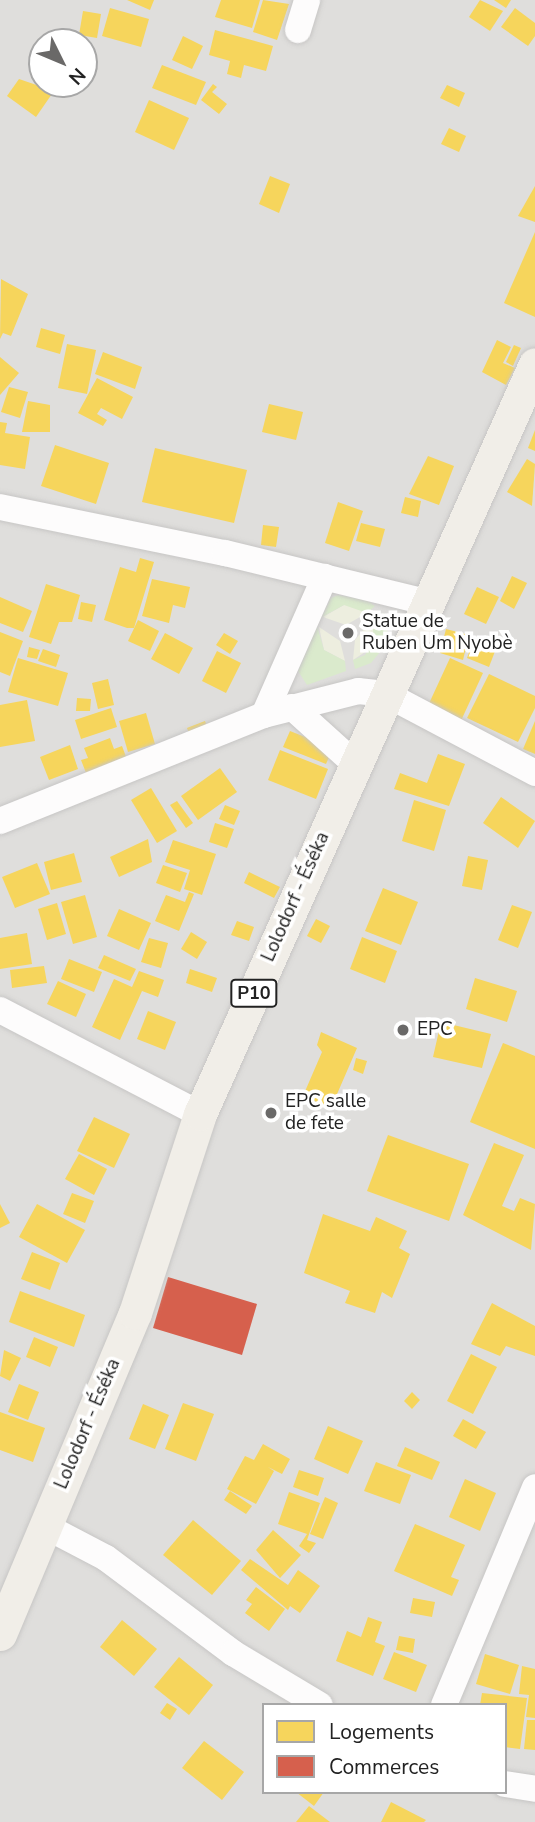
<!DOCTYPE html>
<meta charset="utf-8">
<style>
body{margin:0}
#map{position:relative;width:535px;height:1822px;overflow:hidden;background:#efeeeb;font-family:"Nunito Sans",sans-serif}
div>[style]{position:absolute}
.residential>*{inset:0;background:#dfdedc}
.farmland>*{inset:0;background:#edeedf}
.grass>*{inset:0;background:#daeacc}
.homes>*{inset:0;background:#f6d55c}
.shops>*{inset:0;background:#d6604d}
.roads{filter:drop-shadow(0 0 2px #c7c6c5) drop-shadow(0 0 2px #c7c6c5)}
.minor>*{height:26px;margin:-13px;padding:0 13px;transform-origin:13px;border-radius:13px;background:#fdfcfc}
.major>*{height:33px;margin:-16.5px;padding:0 16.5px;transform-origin:16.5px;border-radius:16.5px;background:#f1eee8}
.dots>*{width:19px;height:19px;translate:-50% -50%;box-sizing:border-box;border:4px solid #fff;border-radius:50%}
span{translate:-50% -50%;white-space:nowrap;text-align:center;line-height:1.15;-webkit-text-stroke:7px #fff;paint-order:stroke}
.shield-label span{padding:2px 5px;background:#fff;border:2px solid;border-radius:5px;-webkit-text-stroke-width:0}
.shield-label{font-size:18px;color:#222;font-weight:700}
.poi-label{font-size:19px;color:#222}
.left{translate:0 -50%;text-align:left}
.street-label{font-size:19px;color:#222}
.legend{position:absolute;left:262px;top:1703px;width:245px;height:91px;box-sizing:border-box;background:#fff;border:2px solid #a7a7a7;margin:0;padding:9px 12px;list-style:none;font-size:21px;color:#222}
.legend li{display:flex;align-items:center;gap:14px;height:35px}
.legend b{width:35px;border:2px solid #a7a7a7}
.north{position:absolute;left:28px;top:28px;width:70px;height:70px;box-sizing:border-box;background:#fff;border:2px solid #a7a7a7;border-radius:50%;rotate:133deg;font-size:19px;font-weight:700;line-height:28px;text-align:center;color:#222}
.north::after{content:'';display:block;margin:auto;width:24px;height:32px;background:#6a6968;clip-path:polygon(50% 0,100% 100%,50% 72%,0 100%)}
</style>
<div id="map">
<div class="residential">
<i style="clip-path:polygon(evenodd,0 0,535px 0,535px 1822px,0 1822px,0 0,42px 42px,84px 42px,84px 84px,42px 84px,42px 42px,0 0,264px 1705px,505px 1705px,505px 1792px,264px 1792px,264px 1705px)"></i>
</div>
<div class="farmland">
<i style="clip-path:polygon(344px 605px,353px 605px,367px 613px,346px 625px,323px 617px)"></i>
<i style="clip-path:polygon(372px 620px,375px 632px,371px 648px,353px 660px,355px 640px)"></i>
<i style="clip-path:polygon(319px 627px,340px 641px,345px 661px,324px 650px)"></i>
</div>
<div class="grass">
<i style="clip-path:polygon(338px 595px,366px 600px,375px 606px,367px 613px,344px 605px,322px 617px,331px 598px)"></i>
<i style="clip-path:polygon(384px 613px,389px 641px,371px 663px,355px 669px,353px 660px,365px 655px,374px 640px,372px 620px)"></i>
<i style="clip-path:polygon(317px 626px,324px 650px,345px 661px,346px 671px,307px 685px,298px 671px)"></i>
</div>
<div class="homes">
<i style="clip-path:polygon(127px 0,154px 0,150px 10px)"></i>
<i style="clip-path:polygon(221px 0,260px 0,252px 28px,215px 17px)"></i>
<i style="clip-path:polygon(263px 0,289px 4px,277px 40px,253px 32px)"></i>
<i style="clip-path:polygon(480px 0,503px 11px,490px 31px,469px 17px)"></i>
<i style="clip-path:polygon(494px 0,511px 0,506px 8px)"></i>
<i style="clip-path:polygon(110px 8px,149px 19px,141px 47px,102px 36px)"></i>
<i style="clip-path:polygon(515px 8px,535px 23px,535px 36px,528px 46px,501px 27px)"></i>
<i style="clip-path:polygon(83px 11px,101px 14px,97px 38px,79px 35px)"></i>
<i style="clip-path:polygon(215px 30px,273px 46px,266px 71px,244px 65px,241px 78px,227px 74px,230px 61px,209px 55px)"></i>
<i style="clip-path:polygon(183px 36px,203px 46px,192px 69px,172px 60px)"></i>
<i style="clip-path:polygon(162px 65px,206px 82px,196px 105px,152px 88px)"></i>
<i style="clip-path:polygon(19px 79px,54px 91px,36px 117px,7px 96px)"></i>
<i style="clip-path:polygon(213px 84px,217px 87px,212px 92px,227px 104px,219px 114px,201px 100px)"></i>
<i style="clip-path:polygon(447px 85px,465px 93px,459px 107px,440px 98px)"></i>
<i style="clip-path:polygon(149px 100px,189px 118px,174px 150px,135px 132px)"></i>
<i style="clip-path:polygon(449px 128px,466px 136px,459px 152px,441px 144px)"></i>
<i style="clip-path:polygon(270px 176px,290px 184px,279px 213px,259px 204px)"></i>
<i style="clip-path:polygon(535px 186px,535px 222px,518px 216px)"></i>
<i style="clip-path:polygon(535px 232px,535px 317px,504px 303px)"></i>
<i style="clip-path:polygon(1px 279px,28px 294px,11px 336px,3px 333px,0 339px)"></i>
<i style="clip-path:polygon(41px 328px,65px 335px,60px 354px,36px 347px)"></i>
<i style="clip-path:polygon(497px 340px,511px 347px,503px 363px,515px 368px,506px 385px,482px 372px)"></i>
<i style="clip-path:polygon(67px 344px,96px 350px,87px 394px,58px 388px)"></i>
<i style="clip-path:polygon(514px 345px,521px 348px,513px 366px,506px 362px)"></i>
<i style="clip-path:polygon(103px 352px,142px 367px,135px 389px,95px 374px)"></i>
<i style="clip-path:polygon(0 357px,19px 373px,0 395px)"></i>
<i style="clip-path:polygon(97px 378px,133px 397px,122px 419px,101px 408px,97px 414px,107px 420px,103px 426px,78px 413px)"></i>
<i style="clip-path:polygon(9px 387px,28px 392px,20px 418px,1px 412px)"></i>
<i style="clip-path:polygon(28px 401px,50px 405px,50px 432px,22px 432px)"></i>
<i style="clip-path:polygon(269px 404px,303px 412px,296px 440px,262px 432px)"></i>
<i style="clip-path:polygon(0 422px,7px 423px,5px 433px,30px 437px,25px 469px,0 465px)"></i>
<i style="clip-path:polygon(535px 430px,535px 451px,528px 448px)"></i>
<i style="clip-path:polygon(55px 445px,109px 463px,96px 504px,41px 486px)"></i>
<i style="clip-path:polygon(155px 448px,247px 470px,234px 523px,142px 502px)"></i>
<i style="clip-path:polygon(428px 456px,454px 466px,439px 505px,409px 494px)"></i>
<i style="clip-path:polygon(527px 459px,535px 464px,532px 506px,507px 492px)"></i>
<i style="clip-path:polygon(405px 497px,421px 501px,418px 517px,401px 513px)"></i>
<i style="clip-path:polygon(338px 502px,363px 511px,349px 551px,325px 543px)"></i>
<i style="clip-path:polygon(361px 523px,385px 529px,380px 547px,356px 541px)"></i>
<i style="clip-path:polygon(263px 525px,279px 527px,276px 547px,261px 545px)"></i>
<i style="clip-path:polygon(140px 558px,154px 562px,134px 628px,127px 628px,104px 620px,120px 567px,136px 572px)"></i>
<i style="clip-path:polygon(512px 576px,527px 583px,514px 609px,500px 601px)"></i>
<i style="clip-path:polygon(152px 579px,190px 587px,185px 608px,173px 605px,169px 623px,142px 616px)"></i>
<i style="clip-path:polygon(46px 584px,80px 595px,72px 622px,59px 622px,51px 644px,29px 637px)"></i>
<i style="clip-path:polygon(477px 587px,499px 597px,486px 624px,464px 614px)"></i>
<i style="clip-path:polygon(0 597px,32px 611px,23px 632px,0 623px)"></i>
<i style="clip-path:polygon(81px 602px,96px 605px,92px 622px,78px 619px)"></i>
<i style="clip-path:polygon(138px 620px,159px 631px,150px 651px,128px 641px)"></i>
<i style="clip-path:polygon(446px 629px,469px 635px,463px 660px,440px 653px)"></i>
<i style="clip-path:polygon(0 632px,23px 641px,10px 676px,0 672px)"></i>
<i style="clip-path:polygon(165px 633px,193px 648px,179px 674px,151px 659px)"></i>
<i style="clip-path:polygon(224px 633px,238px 641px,230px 654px,216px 645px)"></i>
<i style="clip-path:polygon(475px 637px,497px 646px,489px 667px,467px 658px)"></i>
<i style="clip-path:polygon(29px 647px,40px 650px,37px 659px,27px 657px)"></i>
<i style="clip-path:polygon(43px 649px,60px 655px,56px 667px,38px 661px)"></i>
<i style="clip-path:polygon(217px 651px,241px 663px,226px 693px,202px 681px)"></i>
<i style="clip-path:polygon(18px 658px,68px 673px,58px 706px,8px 692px)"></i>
<i style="clip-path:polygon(450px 658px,483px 673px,459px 725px,426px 710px)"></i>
<i style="clip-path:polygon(489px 674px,535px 696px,535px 708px,518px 742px,467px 718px)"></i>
<i style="clip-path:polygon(108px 679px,114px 705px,98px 709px,92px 683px)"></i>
<i style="clip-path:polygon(77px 698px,91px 699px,90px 711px,76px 711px)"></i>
<i style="clip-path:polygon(27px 700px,35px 741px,0 747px,0 705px)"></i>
<i style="clip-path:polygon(111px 708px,117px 727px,81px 739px,75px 720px)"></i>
<i style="clip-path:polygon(146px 713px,155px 744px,128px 752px,119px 721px)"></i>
<i style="clip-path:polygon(205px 721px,209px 731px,191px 738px,187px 728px)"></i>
<i style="clip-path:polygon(535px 721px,535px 754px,523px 749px)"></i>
<i style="clip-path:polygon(290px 731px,333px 748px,326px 764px,283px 747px)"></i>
<i style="clip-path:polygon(110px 738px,114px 749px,122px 746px,128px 762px,88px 778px,81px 760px,88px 758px,84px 748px)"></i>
<i style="clip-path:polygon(70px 745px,78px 769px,49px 780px,40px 757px)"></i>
<i style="clip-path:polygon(280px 750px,328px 769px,316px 799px,268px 780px)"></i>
<i style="clip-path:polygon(438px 754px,465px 764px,449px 806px,394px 789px,400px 773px,427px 783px)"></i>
<i style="clip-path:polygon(220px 768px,237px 792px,198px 820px,181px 796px)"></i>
<i style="clip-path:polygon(151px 788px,177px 831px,157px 843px,131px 800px)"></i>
<i style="clip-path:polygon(501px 797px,535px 821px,518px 848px,483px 823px)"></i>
<i style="clip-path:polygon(414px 800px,446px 810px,434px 851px,402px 841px)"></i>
<i style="clip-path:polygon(177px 801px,193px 823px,186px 828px,170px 805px)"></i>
<i style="clip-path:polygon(225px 805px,240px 811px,234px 825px,219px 819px)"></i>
<i style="clip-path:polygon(215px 823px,234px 829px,227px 848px,209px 842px)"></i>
<i style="clip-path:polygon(148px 839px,152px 862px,119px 877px,110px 857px)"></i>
<i style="clip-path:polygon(173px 840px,216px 854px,202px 895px,184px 889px,190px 870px,165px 862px)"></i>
<i style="clip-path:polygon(74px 853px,82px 882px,51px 890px,44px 862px)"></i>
<i style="clip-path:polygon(468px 856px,488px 860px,482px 890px,462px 886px)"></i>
<i style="clip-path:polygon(37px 863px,50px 894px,15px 908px,2px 877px)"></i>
<i style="clip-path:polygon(163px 865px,187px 873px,180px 892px,156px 883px)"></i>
<i style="clip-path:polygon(249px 872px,280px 887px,274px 898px,244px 883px)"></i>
<i style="clip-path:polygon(383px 888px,418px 902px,401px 945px,365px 931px)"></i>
<i style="clip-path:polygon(189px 892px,194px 894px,179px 931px,155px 921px,166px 895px,185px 902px)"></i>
<i style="clip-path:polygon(85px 895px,97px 937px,73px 944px,61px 902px)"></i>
<i style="clip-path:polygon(57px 903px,66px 934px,47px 940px,38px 909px)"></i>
<i style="clip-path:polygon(512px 905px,532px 912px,518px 948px,498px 940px)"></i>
<i style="clip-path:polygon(119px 909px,151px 923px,139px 950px,107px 936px)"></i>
<i style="clip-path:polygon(316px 919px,330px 926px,321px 943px,307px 936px)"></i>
<i style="clip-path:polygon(237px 921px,254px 927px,249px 941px,231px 935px)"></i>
<i style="clip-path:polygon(191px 932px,207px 942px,197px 959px,181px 949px)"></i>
<i style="clip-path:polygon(27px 933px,32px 964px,0 969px,0 938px)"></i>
<i style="clip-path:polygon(362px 937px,397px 951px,385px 983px,350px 969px)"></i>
<i style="clip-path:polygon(149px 938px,168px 943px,161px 968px,141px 962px)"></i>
<i style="clip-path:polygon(104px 955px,136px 969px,130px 981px,98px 968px)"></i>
<i style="clip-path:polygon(69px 959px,102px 972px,94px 992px,61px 979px)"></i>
<i style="clip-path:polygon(44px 966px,47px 983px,12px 988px,10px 970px)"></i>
<i style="clip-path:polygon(190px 969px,217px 978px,212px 992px,186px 983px)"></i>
<i style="clip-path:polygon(139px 971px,164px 980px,158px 997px,142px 991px,120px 1040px,92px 1027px,114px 979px,132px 987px)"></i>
<i style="clip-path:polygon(475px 978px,517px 991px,507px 1022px,466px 1009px)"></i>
<i style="clip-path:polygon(58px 981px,86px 994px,76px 1017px,47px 1004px)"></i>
<i style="clip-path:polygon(148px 1011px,176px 1022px,165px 1050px,137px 1039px)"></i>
<i style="clip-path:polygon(441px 1022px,491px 1034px,482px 1068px,433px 1057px)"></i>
<i style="clip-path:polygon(321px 1032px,357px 1048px,331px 1108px,303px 1096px,322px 1052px,317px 1045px)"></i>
<i style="clip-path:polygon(503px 1043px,535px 1056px,535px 1149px,470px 1122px)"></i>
<i style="clip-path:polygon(356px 1058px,367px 1061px,363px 1074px,353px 1070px)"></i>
<i style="clip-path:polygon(94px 1117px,130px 1134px,114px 1168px,77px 1151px)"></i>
<i style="clip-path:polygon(388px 1135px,469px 1164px,449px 1221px,367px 1191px)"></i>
<i style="clip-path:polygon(494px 1143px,524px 1155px,502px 1206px,514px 1211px,520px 1198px,535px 1204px,531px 1250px,463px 1215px)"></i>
<i style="clip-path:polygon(79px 1154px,107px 1169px,94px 1195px,65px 1179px)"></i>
<i style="clip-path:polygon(72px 1193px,94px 1201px,85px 1223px,63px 1214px)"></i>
<i style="clip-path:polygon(0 1204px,10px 1223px,0 1228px)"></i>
<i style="clip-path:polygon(37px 1204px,85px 1230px,67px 1263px,19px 1237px)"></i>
<i style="clip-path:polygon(323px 1214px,370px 1231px,376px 1217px,407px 1231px,399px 1248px,410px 1254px,392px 1298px,382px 1292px,375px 1313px,345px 1303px,350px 1291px,304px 1273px)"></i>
<i style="clip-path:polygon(32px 1252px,60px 1263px,50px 1290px,21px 1279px)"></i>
<i style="clip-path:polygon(20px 1291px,85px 1315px,74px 1347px,9px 1322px)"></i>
<i style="clip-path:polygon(492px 1303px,535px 1326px,535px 1356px,506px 1346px,500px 1356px,471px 1344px)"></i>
<i style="clip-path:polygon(34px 1337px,58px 1347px,50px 1367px,26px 1357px)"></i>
<i style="clip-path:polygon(4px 1350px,21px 1358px,10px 1381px,0 1376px)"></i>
<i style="clip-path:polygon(471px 1354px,497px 1367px,473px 1414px,447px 1401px)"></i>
<i style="clip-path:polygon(19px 1384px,39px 1392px,28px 1420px,8px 1412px)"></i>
<i style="clip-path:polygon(412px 1392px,420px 1400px,412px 1409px,404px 1401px)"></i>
<i style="clip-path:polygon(183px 1403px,214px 1414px,196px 1461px,165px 1449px)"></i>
<i style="clip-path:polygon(143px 1404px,169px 1415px,155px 1449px,129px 1439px)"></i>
<i style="clip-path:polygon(0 1412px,45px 1428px,33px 1462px,0 1450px)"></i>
<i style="clip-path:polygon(463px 1419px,486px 1432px,476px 1449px,453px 1436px)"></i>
<i style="clip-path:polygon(328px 1426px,363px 1441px,348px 1474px,314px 1459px)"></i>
<i style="clip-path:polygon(263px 1444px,290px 1459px,282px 1474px,268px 1467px,274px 1471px,256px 1504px,227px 1489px,245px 1456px,254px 1460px)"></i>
<i style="clip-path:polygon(405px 1447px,440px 1462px,432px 1480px,397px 1466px)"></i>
<i style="clip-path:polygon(376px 1462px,411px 1475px,400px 1504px,364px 1491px)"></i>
<i style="clip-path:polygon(299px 1470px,324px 1478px,318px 1496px,293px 1487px)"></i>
<i style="clip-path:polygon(465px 1479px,496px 1493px,480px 1531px,449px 1517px)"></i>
<i style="clip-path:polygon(230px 1491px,252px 1506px,246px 1514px,224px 1500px)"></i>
<i style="clip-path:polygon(289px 1492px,320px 1503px,307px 1540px,316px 1543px,309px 1553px,299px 1546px,307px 1534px,278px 1524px)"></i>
<i style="clip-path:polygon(325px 1497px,338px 1503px,323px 1539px,310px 1534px)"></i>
<i style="clip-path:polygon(193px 1520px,241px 1561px,212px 1595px,163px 1555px)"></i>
<i style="clip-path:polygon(415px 1524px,465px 1545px,451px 1577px,459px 1580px,452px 1596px,394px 1571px)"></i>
<i style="clip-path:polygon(273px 1530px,301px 1555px,280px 1578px,256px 1550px)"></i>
<i style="clip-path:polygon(250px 1559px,288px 1585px,298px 1570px,320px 1586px,300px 1613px,290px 1606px,288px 1610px,241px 1570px)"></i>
<i style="clip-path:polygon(256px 1587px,285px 1609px,269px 1631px,245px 1613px,252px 1604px,246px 1600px)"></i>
<i style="clip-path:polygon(413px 1598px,435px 1602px,432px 1617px,410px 1613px)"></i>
<i style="clip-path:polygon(368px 1617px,382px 1622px,375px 1642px,385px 1646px,373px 1676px,336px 1661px,347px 1631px,361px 1637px)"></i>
<i style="clip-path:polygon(122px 1620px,157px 1649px,134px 1676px,100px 1647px)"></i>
<i style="clip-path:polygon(399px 1636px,415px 1639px,413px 1653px,396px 1650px)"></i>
<i style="clip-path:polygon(394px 1652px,427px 1665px,416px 1692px,383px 1679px)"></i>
<i style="clip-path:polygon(485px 1654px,519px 1665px,510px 1694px,476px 1684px)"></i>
<i style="clip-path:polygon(179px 1657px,213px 1685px,189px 1715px,154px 1687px)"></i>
<i style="clip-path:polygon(522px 1666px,535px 1669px,535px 1718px,526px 1717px,529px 1695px,519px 1694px)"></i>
<i style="clip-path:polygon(482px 1693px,527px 1698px,520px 1749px,505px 1747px,505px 1705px,480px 1705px)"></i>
<i style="clip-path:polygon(167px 1703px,177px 1709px,170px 1720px,160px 1713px)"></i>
<i style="clip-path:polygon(527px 1720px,535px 1720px,535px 1750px,524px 1749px)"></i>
<i style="clip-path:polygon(204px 1741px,244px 1772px,222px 1800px,182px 1768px)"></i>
<i style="clip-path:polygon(296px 1792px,324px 1792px,314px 1806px)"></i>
<i style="clip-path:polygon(391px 1802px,426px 1820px,424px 1822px,381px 1822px)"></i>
<i style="clip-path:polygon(309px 1806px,330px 1822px,296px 1822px)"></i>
</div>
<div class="shops">
<i style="clip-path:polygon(168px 1277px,257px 1304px,242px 1355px,153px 1328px)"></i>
</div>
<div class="roads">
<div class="minor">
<i style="left:298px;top:30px;width:31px;rotate:-73deg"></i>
<i style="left:0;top:507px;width:230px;rotate:11.6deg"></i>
<i style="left:225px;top:553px;width:207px;rotate:13.7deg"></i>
<i style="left:292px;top:707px;width:85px;rotate:42.1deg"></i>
<i style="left:264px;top:715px;width:151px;rotate:-66.2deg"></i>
<i style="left:0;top:821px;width:284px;rotate:-21.9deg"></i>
<i style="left:264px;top:715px;width:97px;rotate:-14.3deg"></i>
<i style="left:358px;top:691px;width:28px;rotate:6deg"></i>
<i style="left:386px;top:694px;width:169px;rotate:27.9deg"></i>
<i style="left:0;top:1010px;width:225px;rotate:27.5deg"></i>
<i style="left:45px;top:1526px;width:69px;rotate:27.7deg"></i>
<i style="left:106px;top:1558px;width:159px;rotate:36.8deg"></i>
<i style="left:233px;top:1653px;width:101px;rotate:30.9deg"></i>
<i style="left:444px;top:1705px;width:236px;rotate:-67.3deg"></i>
<i style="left:505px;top:1784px;width:30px;rotate:9deg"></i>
</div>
<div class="major">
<i style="left:0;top:1634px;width:348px;rotate:-67.2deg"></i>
<i style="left:135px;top:1313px;width:209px;rotate:-71.9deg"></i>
<i style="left:200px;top:1114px;width:821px;rotate:-65.93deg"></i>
</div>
</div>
<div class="dots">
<i style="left:348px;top:633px;background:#6a6968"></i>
<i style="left:403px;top:1030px;background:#6a6968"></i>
<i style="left:271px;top:1113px;background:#6a6968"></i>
</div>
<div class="shield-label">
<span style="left:254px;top:993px">P10</span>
</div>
<div class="poi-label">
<span class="left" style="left:362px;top:633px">Statue de<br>Ruben Um Nyobè</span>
<span class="left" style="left:417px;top:1030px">EPC</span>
<span class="left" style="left:285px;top:1113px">EPC salle<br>de fete</span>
</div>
<div class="street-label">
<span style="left:296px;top:897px;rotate:-66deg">Lolodorf - Éséka</span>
<span style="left:88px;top:1424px;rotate:-67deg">Lolodorf - Éséka</span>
</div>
<ul class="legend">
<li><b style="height:19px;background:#f6d55c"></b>Logements</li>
<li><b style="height:19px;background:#d6604d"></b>Commerces</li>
</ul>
<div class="north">N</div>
</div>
